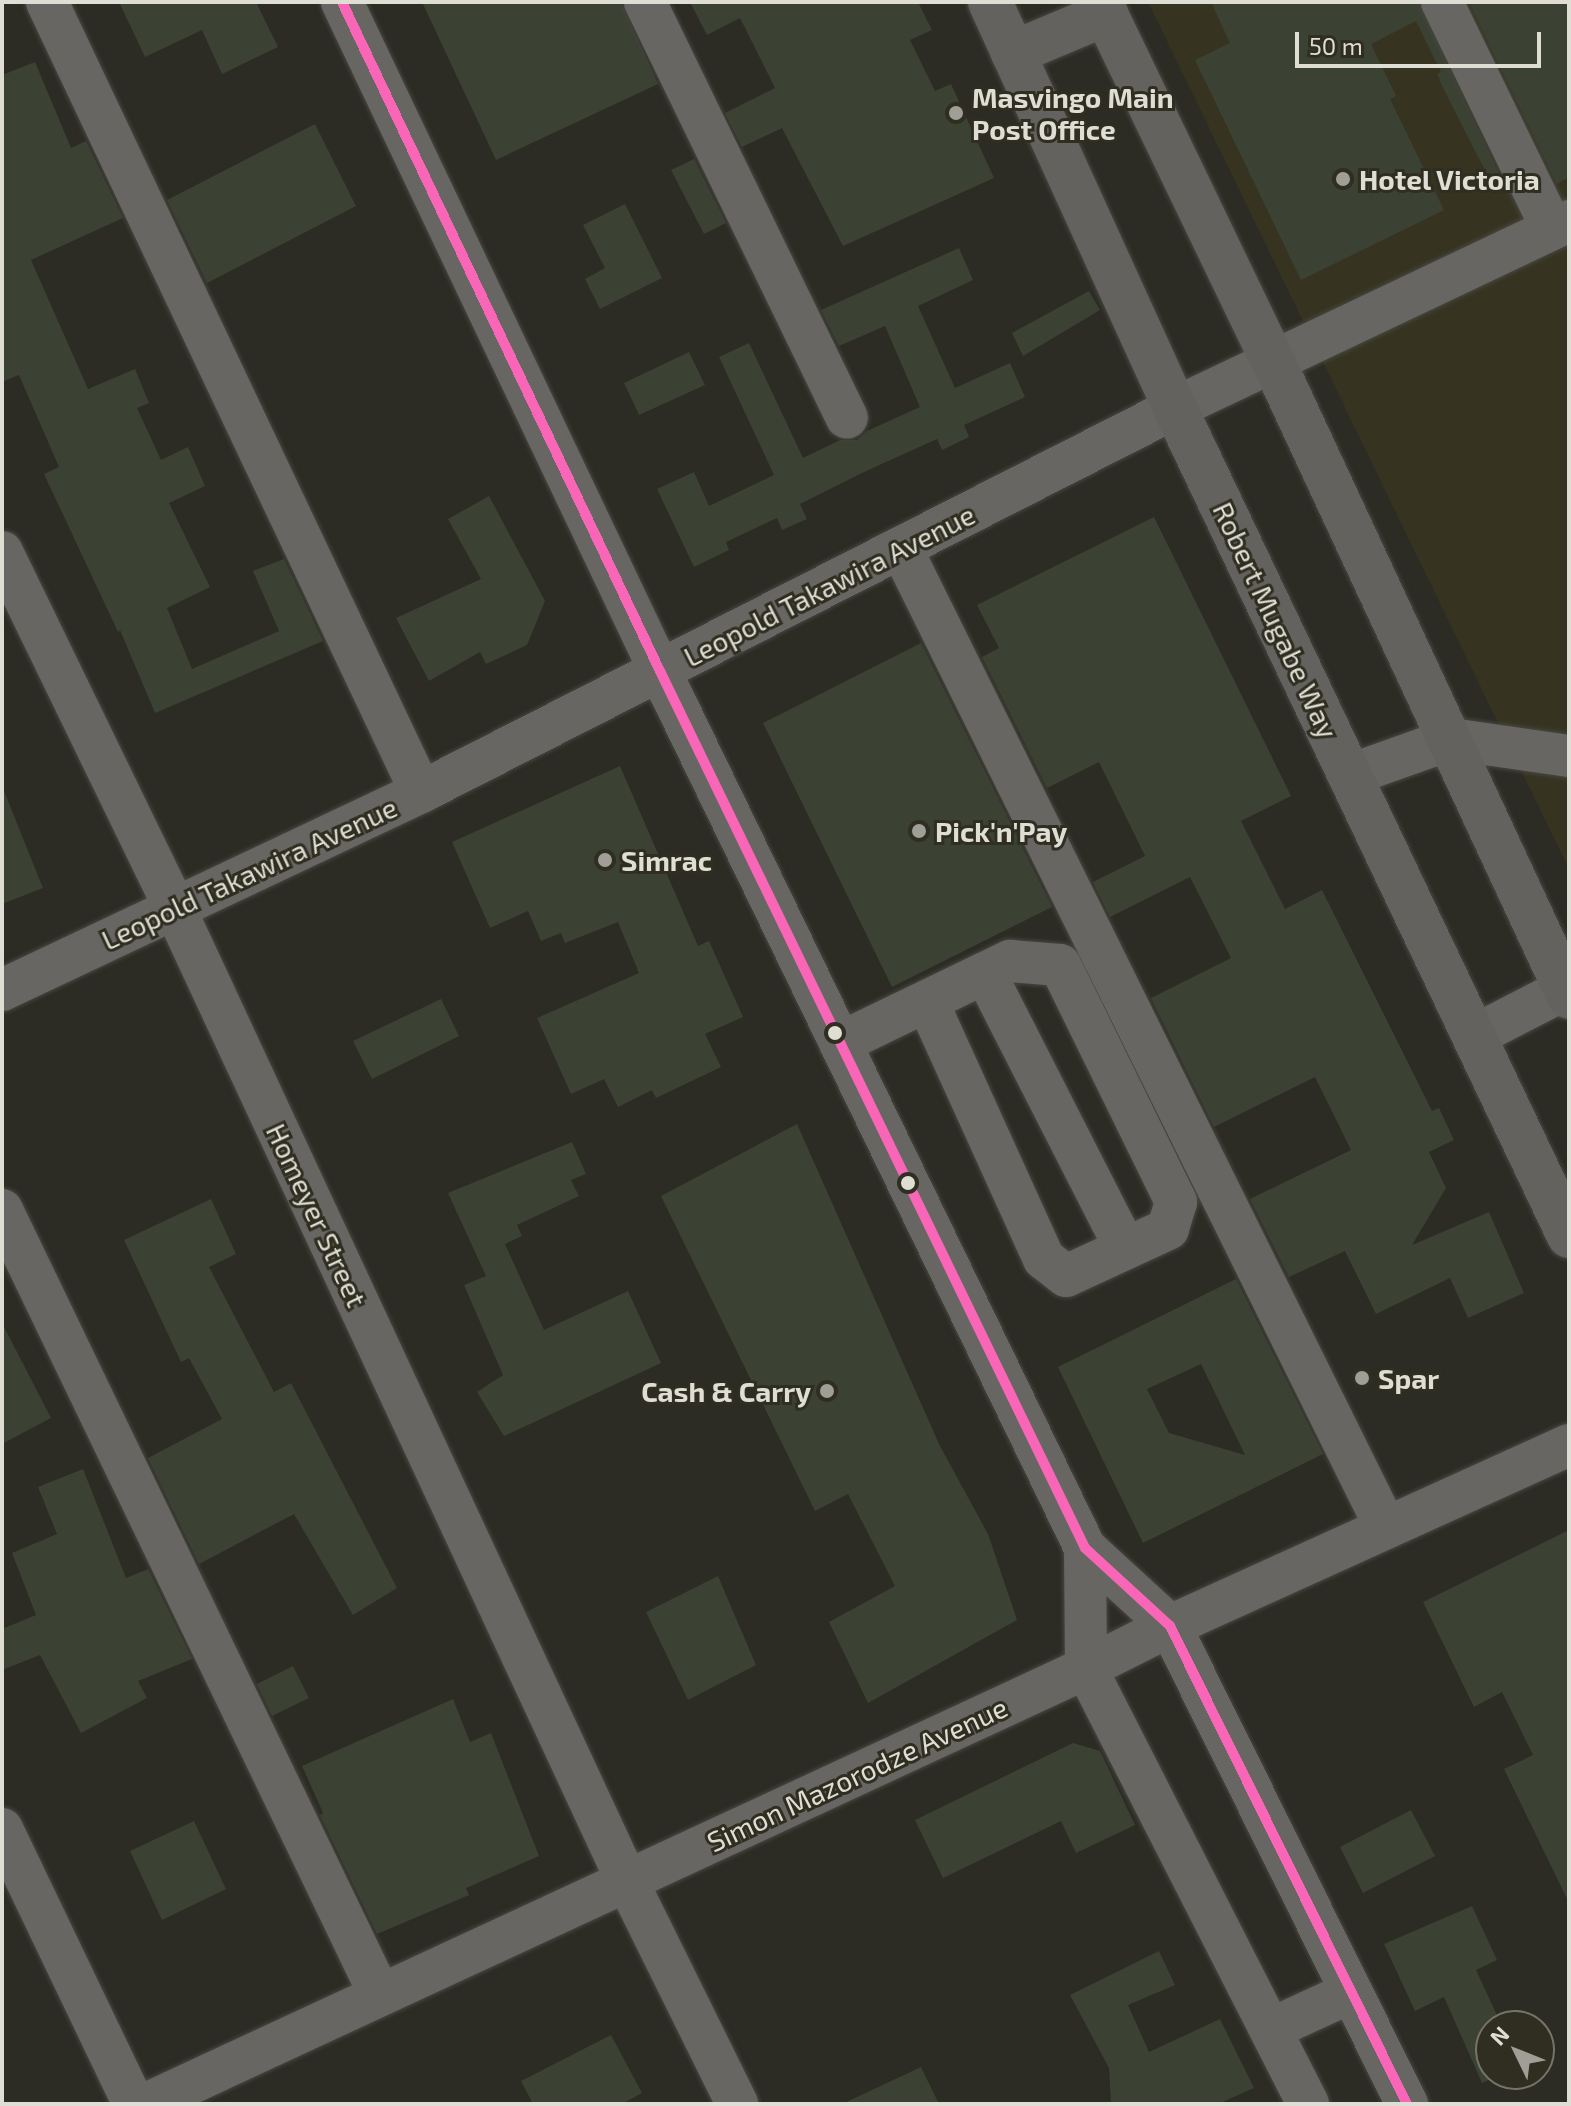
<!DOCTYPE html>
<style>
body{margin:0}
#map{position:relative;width:1571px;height:2106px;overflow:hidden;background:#2c2b24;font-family:"Exo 2",sans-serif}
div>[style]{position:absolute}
.built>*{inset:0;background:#363421}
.building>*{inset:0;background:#3b4233}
.roads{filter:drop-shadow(0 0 2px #484741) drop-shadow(0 0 2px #484741)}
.minor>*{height:42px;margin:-21px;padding:0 21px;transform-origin:21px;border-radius:21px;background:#686662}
.highway>*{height:44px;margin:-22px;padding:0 22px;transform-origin:22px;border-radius:22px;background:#64625e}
.bus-1>*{height:10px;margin:-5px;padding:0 5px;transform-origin:5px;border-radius:5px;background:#fa66b7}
.dots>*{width:22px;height:22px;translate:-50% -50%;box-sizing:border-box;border:4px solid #2f2e21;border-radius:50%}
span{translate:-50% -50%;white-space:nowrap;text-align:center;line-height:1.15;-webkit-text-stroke:6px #2f2e21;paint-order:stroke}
.poi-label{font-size:28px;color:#deded5;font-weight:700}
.left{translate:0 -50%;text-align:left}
.right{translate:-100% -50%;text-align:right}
.street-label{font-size:28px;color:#deded5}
.frame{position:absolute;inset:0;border:4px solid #deded5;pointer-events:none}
.north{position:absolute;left:1475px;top:2010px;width:80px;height:80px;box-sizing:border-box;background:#2f2e21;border:2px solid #757469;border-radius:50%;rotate:313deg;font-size:22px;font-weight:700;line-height:32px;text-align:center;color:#deded5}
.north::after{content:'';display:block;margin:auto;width:28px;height:36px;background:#a09f97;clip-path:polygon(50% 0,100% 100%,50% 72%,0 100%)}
.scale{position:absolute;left:1295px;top:32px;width:246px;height:36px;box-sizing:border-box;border:4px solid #deded5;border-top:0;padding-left:10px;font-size:24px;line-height:28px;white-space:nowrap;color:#deded5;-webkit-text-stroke:6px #2f2e21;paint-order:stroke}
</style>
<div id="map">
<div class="built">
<i style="clip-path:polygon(1148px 2px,1569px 2px,1569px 869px)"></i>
</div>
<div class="building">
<i style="clip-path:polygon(119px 2px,261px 2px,257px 4px,278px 47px,222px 74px,202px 30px,145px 57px)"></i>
<i style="clip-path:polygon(422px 2px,621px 2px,658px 84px,496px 160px)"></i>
<i style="clip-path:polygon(690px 2px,918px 2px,932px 30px,910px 40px,935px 91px,951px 84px,994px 178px,843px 246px,782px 128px,742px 147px,725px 113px,775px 88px,740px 18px,707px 35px)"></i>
<i style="clip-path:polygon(1211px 2px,1418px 2px,1500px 176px,1490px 180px,1445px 92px,1437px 74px,1441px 72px,1416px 21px,1371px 44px,1396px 96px,1390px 99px,1444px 210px,1301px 280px,1195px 60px,1230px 43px)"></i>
<i style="clip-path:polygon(1469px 2px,1569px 2px,1569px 177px,1557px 184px)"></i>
<i style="clip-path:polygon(35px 62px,71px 148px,86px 141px,123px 218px,31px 260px,88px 389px,135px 369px,149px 403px,137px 408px,161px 460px,188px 447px,205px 486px,169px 503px,210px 587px,167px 608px,192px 669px,279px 631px,253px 571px,284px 559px,323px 641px,155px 713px,120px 630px,118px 632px,44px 474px,59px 467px,19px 375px,2px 382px,2px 75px)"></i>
<i style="clip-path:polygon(315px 124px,356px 206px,207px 283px,167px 200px)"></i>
<i style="clip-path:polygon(694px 159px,726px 223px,704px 234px,671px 170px)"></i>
<i style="clip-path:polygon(625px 204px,662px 278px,600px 309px,585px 279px,605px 268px,583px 225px)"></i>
<i style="clip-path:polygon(959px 248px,973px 280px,918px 306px,955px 388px,1010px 363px,1025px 397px,964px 425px,969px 437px,942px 450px,937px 439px,864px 472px,800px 504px,807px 519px,782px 530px,777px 518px,726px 542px,729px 550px,694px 567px,657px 489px,694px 472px,709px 506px,774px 475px,719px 357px,749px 343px,803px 458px,840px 440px,857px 440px,867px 431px,920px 407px,885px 326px,839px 346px,821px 310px)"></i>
<i style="clip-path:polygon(1089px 291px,1100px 310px,1023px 356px,1012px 333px)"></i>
<i style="clip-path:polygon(689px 352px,705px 385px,639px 415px,624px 383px)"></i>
<i style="clip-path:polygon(489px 496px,545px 601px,527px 645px,486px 664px,480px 652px,429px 681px,396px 618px,481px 579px,448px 519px)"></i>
<i style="clip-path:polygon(1154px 517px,1291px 796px,1241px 821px,1285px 909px,1322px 890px,1432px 1111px,1439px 1108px,1454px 1140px,1429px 1152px,1446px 1188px,1412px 1245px,1489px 1212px,1524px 1293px,1468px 1318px,1450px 1278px,1376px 1314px,1345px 1251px,1289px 1277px,1250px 1199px,1351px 1150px,1315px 1077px,1214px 1127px,1151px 998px,1231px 958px,1190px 877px,1110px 917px,1093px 882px,1145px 856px,1099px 762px,1047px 788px,982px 657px,999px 648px,977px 605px)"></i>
<i style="clip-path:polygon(921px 643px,1052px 907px,892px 987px,763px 723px)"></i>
<i style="clip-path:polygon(620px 766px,698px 946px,709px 941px,743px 1017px,705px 1034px,721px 1067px,656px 1098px,652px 1090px,618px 1107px,604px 1079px,571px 1094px,537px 1018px,639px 973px,618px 922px,565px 943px,561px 933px,541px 941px,528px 911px,490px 928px,452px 842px)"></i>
<i style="clip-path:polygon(2px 786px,43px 888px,2px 904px)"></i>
<i style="clip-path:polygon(441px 999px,459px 1036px,372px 1079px,353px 1041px)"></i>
<i style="clip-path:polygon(797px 1124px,940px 1446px,988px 1534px,1017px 1620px,868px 1703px,829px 1622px,895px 1586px,848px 1494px,815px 1511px,661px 1196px)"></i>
<i style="clip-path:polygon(572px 1142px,586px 1174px,571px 1180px,579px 1196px,517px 1225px,522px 1236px,505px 1244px,544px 1330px,628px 1291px,661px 1363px,504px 1436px,477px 1392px,503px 1375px,464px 1285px,486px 1276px,448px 1193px)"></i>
<i style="clip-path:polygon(211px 1199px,236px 1254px,209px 1267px,274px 1392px,291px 1383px,397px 1588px,353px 1615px,294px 1514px,199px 1564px,148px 1458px,222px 1419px,189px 1358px,181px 1362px,124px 1240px)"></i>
<i style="clip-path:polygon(evenodd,1236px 1279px,1323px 1454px,1143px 1543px,1058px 1367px,1236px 1279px,1201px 1364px,1245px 1455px,1169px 1433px,1147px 1389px,1201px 1364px)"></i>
<i style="clip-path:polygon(2px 1323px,51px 1418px,2px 1444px)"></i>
<i style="clip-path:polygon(83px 1469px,126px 1578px,148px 1569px,192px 1659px,138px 1681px,147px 1698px,81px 1733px,40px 1655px,2px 1670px,2px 1629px,36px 1615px,12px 1553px,57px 1534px,38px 1487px)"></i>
<i style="clip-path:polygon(1569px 1530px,1569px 1903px,1504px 1769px,1533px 1755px,1502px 1692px,1474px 1707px,1423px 1602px)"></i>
<i style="clip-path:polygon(718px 1576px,756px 1665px,688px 1700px,646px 1612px)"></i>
<i style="clip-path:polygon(293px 1666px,309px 1698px,272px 1716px,257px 1684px)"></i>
<i style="clip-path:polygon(453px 1699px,470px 1742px,491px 1733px,539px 1856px,466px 1888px,469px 1895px,377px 1934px,320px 1815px,323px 1813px,302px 1766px)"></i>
<i style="clip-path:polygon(1073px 1743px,1100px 1751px,1135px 1825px,1076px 1853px,1061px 1821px,943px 1878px,915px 1820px)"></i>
<i style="clip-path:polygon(1411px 1810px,1435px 1856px,1363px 1893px,1340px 1847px)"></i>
<i style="clip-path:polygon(194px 1821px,226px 1889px,162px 1920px,130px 1851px)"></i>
<i style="clip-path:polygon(1472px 1906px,1497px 1960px,1476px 1970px,1502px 2026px,1491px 2026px,1491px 2074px,1501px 2074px,1482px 2083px,1444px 1997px,1415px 2011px,1384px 1944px)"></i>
<i style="clip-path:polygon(1159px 1951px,1175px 1985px,1128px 2005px,1149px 2052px,1220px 2019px,1254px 2088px,1218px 2104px,1111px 2104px,1109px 2068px,1070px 1995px)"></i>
<i style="clip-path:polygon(611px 2035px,642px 2093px,622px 2104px,533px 2104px,521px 2081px)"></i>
<i style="clip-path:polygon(921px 2067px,939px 2104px,842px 2104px)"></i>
</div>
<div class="roads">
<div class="minor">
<i style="left:47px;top:2px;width:874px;rotate:64.67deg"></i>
<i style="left:342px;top:2px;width:741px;rotate:64.58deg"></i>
<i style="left:660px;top:671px;width:975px;rotate:64.14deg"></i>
<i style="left:1085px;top:1548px;width:115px;rotate:42.5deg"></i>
<i style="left:1170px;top:1626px;width:534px;rotate:63.63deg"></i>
<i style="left:645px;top:2px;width:462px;rotate:64.1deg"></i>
<i style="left:1442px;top:2px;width:252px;rotate:64.1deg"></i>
<i style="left:901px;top:548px;width:1093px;rotate:63.67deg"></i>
<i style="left:2px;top:552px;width:397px;rotate:64.1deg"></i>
<i style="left:175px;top:909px;width:1072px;rotate:65.06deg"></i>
<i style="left:627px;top:1881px;width:249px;rotate:63.7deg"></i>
<i style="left:1350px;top:775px;width:107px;rotate:-19.6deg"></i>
<i style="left:1451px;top:739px;width:119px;rotate:8.2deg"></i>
<i style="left:985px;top:973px;width:309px;rotate:63deg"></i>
<i style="left:2px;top:990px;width:463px;rotate:-25.3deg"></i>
<i style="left:421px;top:792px;width:846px;rotate:-26.99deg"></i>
<i style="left:1175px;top:408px;width:436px;rotate:-25.4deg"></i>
<i style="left:1474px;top:1036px;width:102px;rotate:-27.3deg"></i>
<i style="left:1565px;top:989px;width:7px;rotate:-56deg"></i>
<i style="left:840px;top:1043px;width:161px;rotate:-25.8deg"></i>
<i style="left:985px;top:973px;width:28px;rotate:-26deg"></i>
<i style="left:1010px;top:961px;width:50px;rotate:4.6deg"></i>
<i style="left:1060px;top:965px;width:264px;rotate:63.9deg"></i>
<i style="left:1176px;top:1202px;width:28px;rotate:107deg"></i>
<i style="left:1168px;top:1229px;width:112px;rotate:155.3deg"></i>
<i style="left:1066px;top:1276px;width:28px;rotate:-142deg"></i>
<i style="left:1044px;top:1259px;width:283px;rotate:-114.4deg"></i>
<i style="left:2px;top:1210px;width:871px;rotate:64.29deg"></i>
<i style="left:1085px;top:1548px;width:120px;rotate:89.5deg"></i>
<i style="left:1086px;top:1668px;width:489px;rotate:63deg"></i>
<i style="left:2px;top:1829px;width:305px;rotate:64.4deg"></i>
<i style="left:1271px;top:2029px;width:88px;rotate:-24.8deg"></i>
<i style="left:146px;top:2104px;width:1036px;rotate:-24.88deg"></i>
<i style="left:1086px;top:1668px;width:94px;rotate:-26.6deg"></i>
<i style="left:1170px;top:1626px;width:438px;rotate:-24.4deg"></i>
</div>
<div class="highway">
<i style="left:990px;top:2px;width:446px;rotate:65.5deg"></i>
<i style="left:1175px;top:408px;width:917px;rotate:64.55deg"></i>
<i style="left:1100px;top:2px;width:401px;rotate:64.3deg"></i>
<i style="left:1274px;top:363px;width:699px;rotate:65.05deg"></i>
<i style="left:1013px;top:53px;width:101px;rotate:-22.8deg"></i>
</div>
</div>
<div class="bus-1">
<i style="left:342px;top:2px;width:741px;rotate:64.58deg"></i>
<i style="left:660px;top:671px;width:975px;rotate:64.14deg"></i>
<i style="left:1085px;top:1548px;width:115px;rotate:42.5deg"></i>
<i style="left:1170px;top:1626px;width:534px;rotate:63.63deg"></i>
</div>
<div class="dots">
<i style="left:956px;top:113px;background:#a09f97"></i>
<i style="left:1343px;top:179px;background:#a09f97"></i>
<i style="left:919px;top:831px;background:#a09f97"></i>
<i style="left:605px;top:860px;background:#a09f97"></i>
<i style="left:835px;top:1033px;background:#deded5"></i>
<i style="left:908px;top:1183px;background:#deded5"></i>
<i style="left:1362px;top:1378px;background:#a09f97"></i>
<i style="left:827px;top:1391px;background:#a09f97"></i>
</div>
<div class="poi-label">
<span class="left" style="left:972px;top:113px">Masvingo Main<br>Post Office</span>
<span class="left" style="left:1359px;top:179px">Hotel Victoria</span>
<span class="left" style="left:935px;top:831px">Pick'n'Pay</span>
<span class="left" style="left:621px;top:860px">Simrac</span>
<span class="left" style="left:1378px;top:1378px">Spar</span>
<span class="right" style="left:811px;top:1391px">Cash &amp; Carry</span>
</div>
<div class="street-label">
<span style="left:829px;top:585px;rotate:-27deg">Leopold Takawira Avenue</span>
<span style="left:1276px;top:620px;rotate:65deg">Robert Mugabe Way</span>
<span style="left:249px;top:873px;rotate:-25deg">Leopold Takawira Avenue</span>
<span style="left:317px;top:1215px;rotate:65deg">Homeyer Street</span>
<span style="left:857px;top:1774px;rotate:-25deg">Simon Mazorodze Avenue</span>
</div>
<div class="frame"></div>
<div class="north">N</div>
<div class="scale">50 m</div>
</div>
